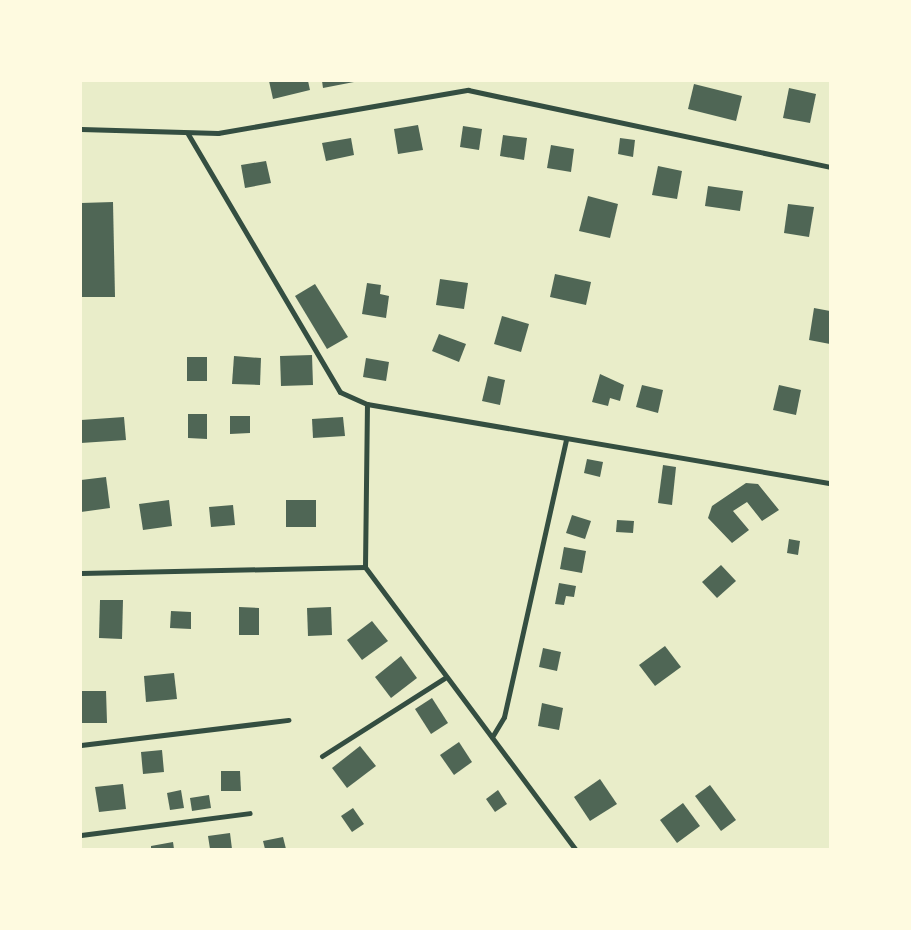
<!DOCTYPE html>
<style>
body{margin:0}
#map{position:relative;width:911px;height:930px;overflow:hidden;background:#e9edc9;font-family:"Roboto Condensed",sans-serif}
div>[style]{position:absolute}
.building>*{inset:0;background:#4f6655}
.minor>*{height:5px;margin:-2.5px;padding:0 2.5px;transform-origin:2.5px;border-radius:2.5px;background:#344e41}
span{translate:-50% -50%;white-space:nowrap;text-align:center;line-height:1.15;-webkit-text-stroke:4.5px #fefae0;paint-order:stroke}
.frame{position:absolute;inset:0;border:82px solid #fefae0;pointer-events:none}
</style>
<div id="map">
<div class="building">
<i style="clip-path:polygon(269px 81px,308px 81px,310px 90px,273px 99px)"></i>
<i style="clip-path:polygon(322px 81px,354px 81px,354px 82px,323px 88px)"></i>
<i style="clip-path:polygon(694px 84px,742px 96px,736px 121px,688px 109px)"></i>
<i style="clip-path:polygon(789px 88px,816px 94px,810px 123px,783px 118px)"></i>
<i style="clip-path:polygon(418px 125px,423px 150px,398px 154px,394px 129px)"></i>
<i style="clip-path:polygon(463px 126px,482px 129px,479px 150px,460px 147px)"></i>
<i style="clip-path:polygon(503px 135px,527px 138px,524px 160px,500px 156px)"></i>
<i style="clip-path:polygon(351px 138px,354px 155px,326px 161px,322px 143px)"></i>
<i style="clip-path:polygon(620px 138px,635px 140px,633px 157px,618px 154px)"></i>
<i style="clip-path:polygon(551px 145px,574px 149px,571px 172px,547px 168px)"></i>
<i style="clip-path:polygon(266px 161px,271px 183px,245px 188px,241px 165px)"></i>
<i style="clip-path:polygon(658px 166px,682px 171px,677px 199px,652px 195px)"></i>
<i style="clip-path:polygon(708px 186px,743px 191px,740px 211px,705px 206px)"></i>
<i style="clip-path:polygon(588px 196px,618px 204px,610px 238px,579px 231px)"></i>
<i style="clip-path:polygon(113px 202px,115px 297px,81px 297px,81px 203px)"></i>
<i style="clip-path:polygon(788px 204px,814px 207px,809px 237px,784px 233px)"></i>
<i style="clip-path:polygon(555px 274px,591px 282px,586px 305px,550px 297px)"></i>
<i style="clip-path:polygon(440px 279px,468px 283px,464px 309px,436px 305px)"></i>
<i style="clip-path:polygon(367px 283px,381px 285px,380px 294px,389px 296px,386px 318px,362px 314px)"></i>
<i style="clip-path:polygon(315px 284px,348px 337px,327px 349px,295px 296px)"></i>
<i style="clip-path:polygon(814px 308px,830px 311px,830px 344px,809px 340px)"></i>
<i style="clip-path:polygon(502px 316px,529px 324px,521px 352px,494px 344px)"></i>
<i style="clip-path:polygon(439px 334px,466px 344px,459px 362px,432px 351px)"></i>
<i style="clip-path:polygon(312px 355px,313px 385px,281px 386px,280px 356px)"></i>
<i style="clip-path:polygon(234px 356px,261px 358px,260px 385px,232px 384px)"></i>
<i style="clip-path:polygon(187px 357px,207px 357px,207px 381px,187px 381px)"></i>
<i style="clip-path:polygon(366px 358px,389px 362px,386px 381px,363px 377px)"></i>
<i style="clip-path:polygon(600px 374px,624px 385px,620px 401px,610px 398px,608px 406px,592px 402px)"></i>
<i style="clip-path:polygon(488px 376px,505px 380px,500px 405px,482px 401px)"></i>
<i style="clip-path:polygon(642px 385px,663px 390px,658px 413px,636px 407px)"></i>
<i style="clip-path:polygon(779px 385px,801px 390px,796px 415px,773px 410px)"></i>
<i style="clip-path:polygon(188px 414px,207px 414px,207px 439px,188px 438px)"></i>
<i style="clip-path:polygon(230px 416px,250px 416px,250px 433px,230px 434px)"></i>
<i style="clip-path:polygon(124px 417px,126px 440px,81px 443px,81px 420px)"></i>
<i style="clip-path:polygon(343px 417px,345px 436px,313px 438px,312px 419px)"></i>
<i style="clip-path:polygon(587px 459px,603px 462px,600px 477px,584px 473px)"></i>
<i style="clip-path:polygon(663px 465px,676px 467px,672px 505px,658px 503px)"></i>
<i style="clip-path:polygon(106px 477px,110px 508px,81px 512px,81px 480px)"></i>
<i style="clip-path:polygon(746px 483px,758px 484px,779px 510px,762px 521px,747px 502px,733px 511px,749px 530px,732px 543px,708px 518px,712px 506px)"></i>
<i style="clip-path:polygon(169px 500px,172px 526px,143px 530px,139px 504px)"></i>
<i style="clip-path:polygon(286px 500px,316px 500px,316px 527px,286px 527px)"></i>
<i style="clip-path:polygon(233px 505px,235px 525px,211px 527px,209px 507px)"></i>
<i style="clip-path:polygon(572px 515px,591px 521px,585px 539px,566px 533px)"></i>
<i style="clip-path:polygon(617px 520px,634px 521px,633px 533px,616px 532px)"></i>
<i style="clip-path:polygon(789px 539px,800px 541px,798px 555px,787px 553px)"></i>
<i style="clip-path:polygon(564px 547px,586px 551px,582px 573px,560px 569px)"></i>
<i style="clip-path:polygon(721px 565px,736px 581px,717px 598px,702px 582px)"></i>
<i style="clip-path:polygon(559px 583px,576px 586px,574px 597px,566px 596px,564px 605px,555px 604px)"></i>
<i style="clip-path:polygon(100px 600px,123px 600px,122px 639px,99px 638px)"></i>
<i style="clip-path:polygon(239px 607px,259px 608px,259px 635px,239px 635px)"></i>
<i style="clip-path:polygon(331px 607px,332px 635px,308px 636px,307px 608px)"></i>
<i style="clip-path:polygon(171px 611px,191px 612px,191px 629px,170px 628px)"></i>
<i style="clip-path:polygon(372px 621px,388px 641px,362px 660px,347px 640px)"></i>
<i style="clip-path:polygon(665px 646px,681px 667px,655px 686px,639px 665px)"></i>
<i style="clip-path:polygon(543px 648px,561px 652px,557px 671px,539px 667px)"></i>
<i style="clip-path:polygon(401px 656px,417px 678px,391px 698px,375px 677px)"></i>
<i style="clip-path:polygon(174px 673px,177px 699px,146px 702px,144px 676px)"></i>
<i style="clip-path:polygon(81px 691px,106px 691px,107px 723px,81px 723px)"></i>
<i style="clip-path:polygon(432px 698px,448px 723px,431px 734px,415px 709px)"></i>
<i style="clip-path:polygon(542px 703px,563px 708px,559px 730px,538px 726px)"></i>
<i style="clip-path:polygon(459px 742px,472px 762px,454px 775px,440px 755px)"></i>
<i style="clip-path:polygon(360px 746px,376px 766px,347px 788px,332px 768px)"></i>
<i style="clip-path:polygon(162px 750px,164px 772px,143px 774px,141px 752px)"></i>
<i style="clip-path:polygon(221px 771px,240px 771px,241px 791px,221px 791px)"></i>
<i style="clip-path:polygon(600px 779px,617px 804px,590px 821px,574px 797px)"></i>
<i style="clip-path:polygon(123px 784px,126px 809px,99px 812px,95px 787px)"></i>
<i style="clip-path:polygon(710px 785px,736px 820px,721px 831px,695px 796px)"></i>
<i style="clip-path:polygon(181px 790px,184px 808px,170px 810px,167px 793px)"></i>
<i style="clip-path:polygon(498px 790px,507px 804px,495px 812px,486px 799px)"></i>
<i style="clip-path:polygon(209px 795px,211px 808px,192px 811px,190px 798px)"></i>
<i style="clip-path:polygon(683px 803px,700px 826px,677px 843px,660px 820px)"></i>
<i style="clip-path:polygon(353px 808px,364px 824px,352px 832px,341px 816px)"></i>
<i style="clip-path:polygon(230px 833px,232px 849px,210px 849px,208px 836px)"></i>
<i style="clip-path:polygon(283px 837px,286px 849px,265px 849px,263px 841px)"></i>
<i style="clip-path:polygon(173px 842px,174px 849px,151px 849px,151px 846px)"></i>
</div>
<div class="minor">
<i style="left:81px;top:129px;width:137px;rotate:1.7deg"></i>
<i style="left:218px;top:133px;width:254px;rotate:-9.8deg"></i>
<i style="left:468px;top:90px;width:370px;rotate:12deg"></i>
<i style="left:188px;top:134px;width:299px;rotate:59.5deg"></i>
<i style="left:340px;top:392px;width:30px;rotate:24deg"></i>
<i style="left:365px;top:567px;width:163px;rotate:-89.3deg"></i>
<i style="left:367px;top:404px;width:470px;rotate:9.7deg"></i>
<i style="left:81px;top:573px;width:284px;rotate:-1.2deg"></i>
<i style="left:365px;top:567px;width:352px;rotate:53.3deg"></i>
<i style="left:492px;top:737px;width:23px;rotate:-59deg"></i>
<i style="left:504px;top:717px;width:284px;rotate:-77.4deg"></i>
<i style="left:81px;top:745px;width:209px;rotate:-6.9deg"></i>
<i style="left:322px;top:756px;width:147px;rotate:-32.5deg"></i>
<i style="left:81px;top:835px;width:170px;rotate:-7.4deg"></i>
</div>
<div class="frame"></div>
</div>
